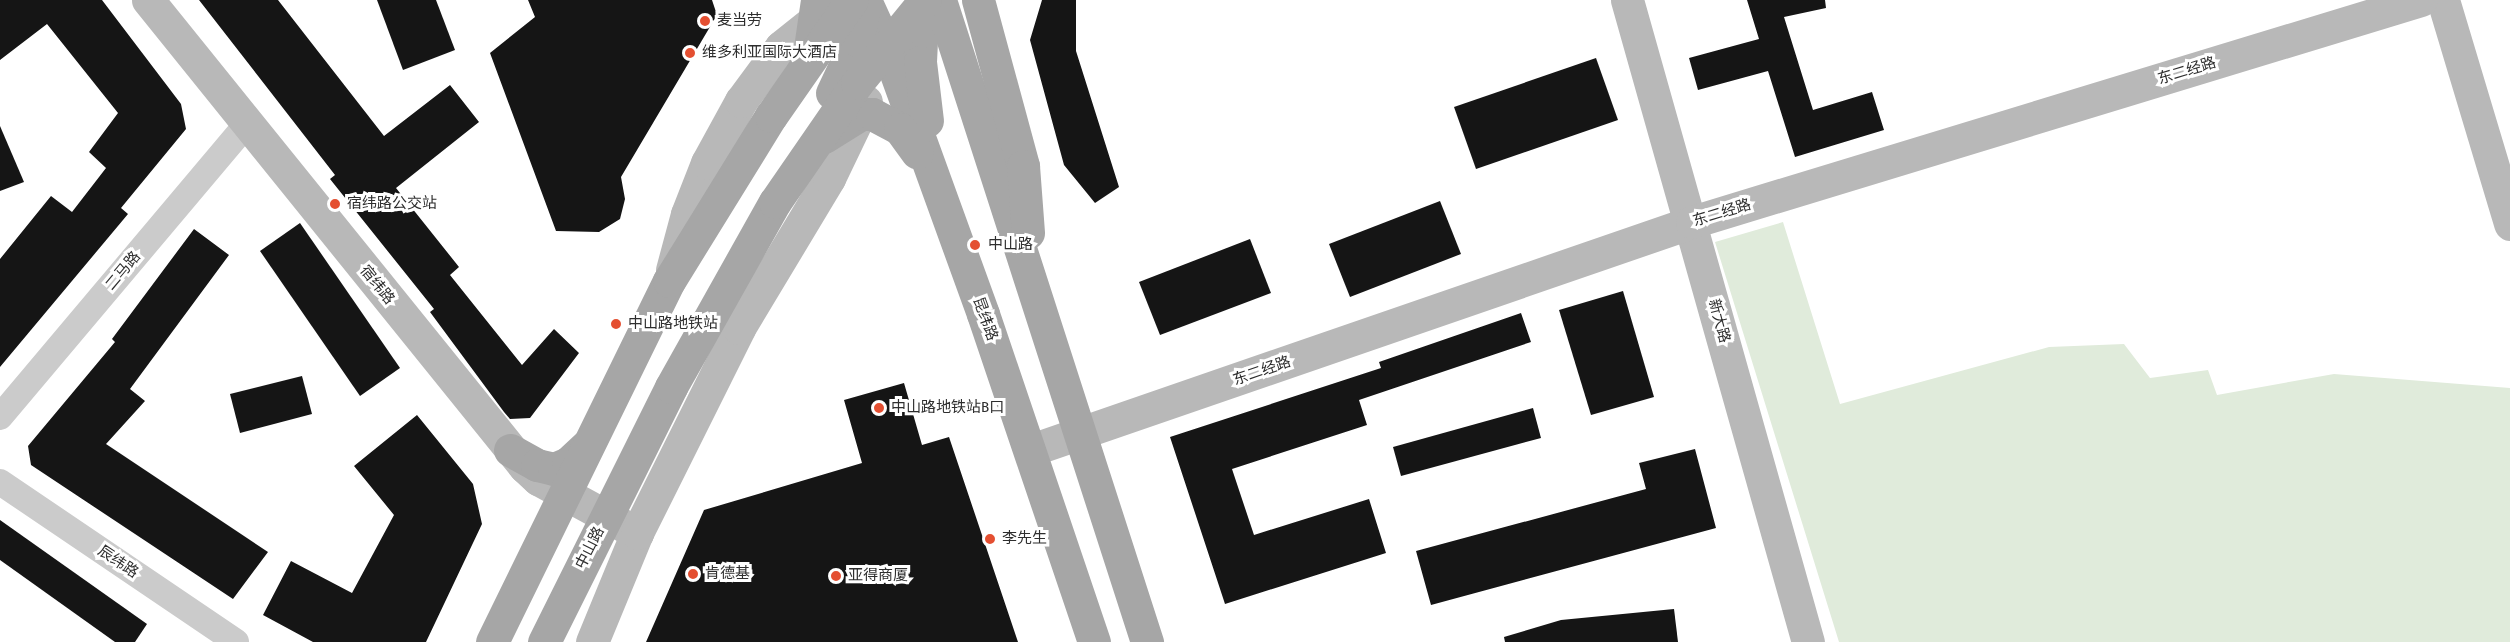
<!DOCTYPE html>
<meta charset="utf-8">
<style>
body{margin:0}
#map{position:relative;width:2510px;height:642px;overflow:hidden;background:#fff;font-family:"Fira Sans Condensed","Noto Sans SC",sans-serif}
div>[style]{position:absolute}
.green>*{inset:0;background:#e0ebdb}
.building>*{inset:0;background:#151515}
.street>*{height:26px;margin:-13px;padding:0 13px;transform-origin:13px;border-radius:13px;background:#cbcbcb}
.secondary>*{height:33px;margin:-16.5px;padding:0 16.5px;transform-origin:16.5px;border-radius:16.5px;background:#b8b8b8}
.primary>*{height:33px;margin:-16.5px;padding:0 16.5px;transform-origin:16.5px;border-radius:16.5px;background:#a6a6a6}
.dots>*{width:16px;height:16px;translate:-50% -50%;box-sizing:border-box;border:3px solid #fff;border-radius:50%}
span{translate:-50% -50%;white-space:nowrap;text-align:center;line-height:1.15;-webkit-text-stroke:6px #fff;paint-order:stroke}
.poi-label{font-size:15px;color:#2e2e2e}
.left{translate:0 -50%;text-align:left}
.street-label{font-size:15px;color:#2e2e2e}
</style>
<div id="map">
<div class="green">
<i style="clip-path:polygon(1783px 222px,1840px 404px,2049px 347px,2124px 344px,2150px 378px,2208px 370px,2217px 395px,2334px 374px,2510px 388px,2510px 642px,1839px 642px,1715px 242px)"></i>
</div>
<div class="building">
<i style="clip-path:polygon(0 0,102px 0,181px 104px,186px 129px,121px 208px,128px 214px,0 367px,0 259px,51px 196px,72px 212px,106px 168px,89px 152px,118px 113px,47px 24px,0 60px)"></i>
<i style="clip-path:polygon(199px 0,278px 0,384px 136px,450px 85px,479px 122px,396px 188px,459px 267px,450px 275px,522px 365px,554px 329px,579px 353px,530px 418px,510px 419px,504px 412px,430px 312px,434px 309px,330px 179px,335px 175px)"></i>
<i style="clip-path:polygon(377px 0,436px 0,455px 50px,403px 70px)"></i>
<i style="clip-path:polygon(528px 0,712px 0,717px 15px,621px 177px,625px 199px,620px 219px,599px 232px,556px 231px,490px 53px,535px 17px)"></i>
<i style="clip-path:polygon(1042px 0,1076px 0,1076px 51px,1119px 187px,1095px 203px,1064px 165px,1030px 40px)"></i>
<i style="clip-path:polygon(1747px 0,1825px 0,1826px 8px,1784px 17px,1813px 110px,1872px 92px,1884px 130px,1795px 157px,1768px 71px,1698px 90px,1689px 58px,1759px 39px)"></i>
<i style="clip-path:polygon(1596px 58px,1618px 120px,1476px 169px,1454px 107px)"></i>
<i style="clip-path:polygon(0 126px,24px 182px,0 191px)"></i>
<i style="clip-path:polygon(1440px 201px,1461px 254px,1350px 297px,1329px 244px)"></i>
<i style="clip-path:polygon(300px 223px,400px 368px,360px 396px,260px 251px)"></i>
<i style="clip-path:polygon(194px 229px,229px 255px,130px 389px,145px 401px,106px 444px,268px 552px,233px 599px,31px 465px,28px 446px,115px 342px,112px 339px)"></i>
<i style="clip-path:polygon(1250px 239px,1271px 293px,1160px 335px,1139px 282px)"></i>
<i style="clip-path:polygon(1623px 291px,1654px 397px,1591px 415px,1559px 310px)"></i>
<i style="clip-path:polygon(1521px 313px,1531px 342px,1359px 400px,1367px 425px,1232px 469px,1254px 535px,1369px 499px,1386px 553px,1225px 604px,1170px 437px,1381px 368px,1379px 362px)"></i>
<i style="clip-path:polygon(302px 376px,312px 414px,240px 433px,230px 394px)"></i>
<i style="clip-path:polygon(904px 383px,922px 445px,949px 437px,1018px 642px,646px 642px,704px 510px,862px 463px,844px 400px)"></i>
<i style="clip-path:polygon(1533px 408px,1541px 438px,1401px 476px,1393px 447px)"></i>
<i style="clip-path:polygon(417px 415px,473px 484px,482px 524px,426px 642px,313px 642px,263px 615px,291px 561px,352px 593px,394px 515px,354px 466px)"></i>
<i style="clip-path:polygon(1695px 449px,1716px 528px,1431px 605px,1416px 551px,1646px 489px,1639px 463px)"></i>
<i style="clip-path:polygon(0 520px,147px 624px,135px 642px,115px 642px,0 560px)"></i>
<i style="clip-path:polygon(1674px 609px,1678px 642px,1505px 642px,1504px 637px,1561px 620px)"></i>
</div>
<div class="street">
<i style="left:0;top:417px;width:382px;rotate:-49.9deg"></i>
<i style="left:0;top:482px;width:285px;rotate:34.1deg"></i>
</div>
<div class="secondary">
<i style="left:148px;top:0;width:600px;rotate:51.09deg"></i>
<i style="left:525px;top:467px;width:18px;rotate:43deg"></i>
<i style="left:538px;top:479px;width:113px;rotate:28.6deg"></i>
<i style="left:1627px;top:0;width:667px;rotate:74.26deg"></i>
<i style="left:2443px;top:0;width:234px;rotate:73.3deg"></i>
<i style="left:672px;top:270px;width:58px;rotate:-75deg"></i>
<i style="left:687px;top:214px;width:55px;rotate:-68.6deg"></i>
<i style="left:707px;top:163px;width:71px;rotate:-61.3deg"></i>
<i style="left:741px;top:101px;width:67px;rotate:-53.5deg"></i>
<i style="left:781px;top:47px;width:64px;rotate:-38.7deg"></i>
<i style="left:1031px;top:450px;width:699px;rotate:-19.03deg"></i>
<i style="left:1692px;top:222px;width:762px;rotate:-16.94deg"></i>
<i style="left:592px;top:642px;width:118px;rotate:-67.6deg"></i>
<i style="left:637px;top:533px;width:229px;rotate:-63.5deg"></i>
<i style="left:739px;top:328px;width:175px;rotate:-59deg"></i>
<i style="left:829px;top:178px;width:85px;rotate:-64.3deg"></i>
</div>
<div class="primary">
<i style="left:865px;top:0;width:51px;rotate:65.5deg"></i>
<i style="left:886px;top:46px;width:285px;rotate:70.1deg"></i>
<i style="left:983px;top:314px;width:346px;rotate:71.3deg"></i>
<i style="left:923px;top:0;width:62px;rotate:92.8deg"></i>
<i style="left:920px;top:62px;width:59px;rotate:83.2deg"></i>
<i style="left:940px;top:0;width:675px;rotate:72.13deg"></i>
<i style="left:978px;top:0;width:172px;rotate:74.8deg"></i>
<i style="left:1023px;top:166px;width:67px;rotate:85.7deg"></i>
<i style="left:809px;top:55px;width:56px;rotate:-81.7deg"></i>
<i style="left:832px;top:93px;width:59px;rotate:-64.7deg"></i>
<i style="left:857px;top:40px;width:41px;rotate:-77.3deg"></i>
<i style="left:824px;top:137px;width:44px;rotate:-31.9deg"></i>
<i style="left:861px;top:114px;width:11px"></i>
<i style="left:872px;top:114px;width:32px;rotate:28deg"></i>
<i style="left:900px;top:129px;width:29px;rotate:54deg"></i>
<i style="left:510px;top:450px;width:31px;rotate:29deg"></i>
<i style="left:537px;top:465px;width:17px;rotate:13deg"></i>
<i style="left:554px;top:469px;width:15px;rotate:-23deg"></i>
<i style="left:568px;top:463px;width:25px;rotate:-43deg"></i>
<i style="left:492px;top:642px;width:402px;rotate:-63.9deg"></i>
<i style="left:669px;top:281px;width:194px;rotate:-58.3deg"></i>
<i style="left:771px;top:116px;width:141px;rotate:-55.1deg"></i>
<i style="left:544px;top:642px;width:285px;rotate:-63.5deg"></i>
<i style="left:671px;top:387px;width:212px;rotate:-60.7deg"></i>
<i style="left:775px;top:202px;width:145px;rotate:-55.4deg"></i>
<i style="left:857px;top:83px;width:107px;rotate:-50.7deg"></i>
</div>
<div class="dots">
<i style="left:705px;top:21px;background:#e44f31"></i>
<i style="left:690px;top:53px;background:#e44f31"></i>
<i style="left:335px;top:204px;background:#e44f31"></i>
<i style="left:975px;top:245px;background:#e44f31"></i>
<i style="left:616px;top:324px;background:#e44f31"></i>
<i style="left:879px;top:408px;background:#e44f31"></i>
<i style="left:990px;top:539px;background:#e44f31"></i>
<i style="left:693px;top:574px;background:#e44f31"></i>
<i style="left:836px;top:576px;background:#e44f31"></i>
</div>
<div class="poi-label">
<span class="left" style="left:717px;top:21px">麦当劳</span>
<span class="left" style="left:702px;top:53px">维多利亚国际大酒店</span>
<span class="left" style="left:347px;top:204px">宿纬路公交站</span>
<span class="left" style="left:988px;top:245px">中山路</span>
<span class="left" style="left:628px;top:324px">中山路地铁站</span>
<span class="left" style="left:891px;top:408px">中山路地铁站B口</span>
<span class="left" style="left:1002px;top:539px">李先生</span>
<span class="left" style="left:705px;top:574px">肯德基</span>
<span class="left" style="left:848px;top:576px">亚得商厦</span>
</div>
<div class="street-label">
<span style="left:2187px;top:71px;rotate:-17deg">东二经路</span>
<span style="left:1722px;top:213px;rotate:-17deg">东二经路</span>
<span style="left:123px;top:271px;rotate:-50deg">二马路</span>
<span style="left:377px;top:285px;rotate:51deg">宿纬路</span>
<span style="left:985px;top:319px;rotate:70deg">昆纬路</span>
<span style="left:1719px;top:321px;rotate:75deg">新大路</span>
<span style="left:1262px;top:371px;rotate:-19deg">东二经路</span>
<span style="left:590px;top:548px;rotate:-63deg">中山路</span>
<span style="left:118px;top:562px;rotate:34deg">辰纬路</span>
</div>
</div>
